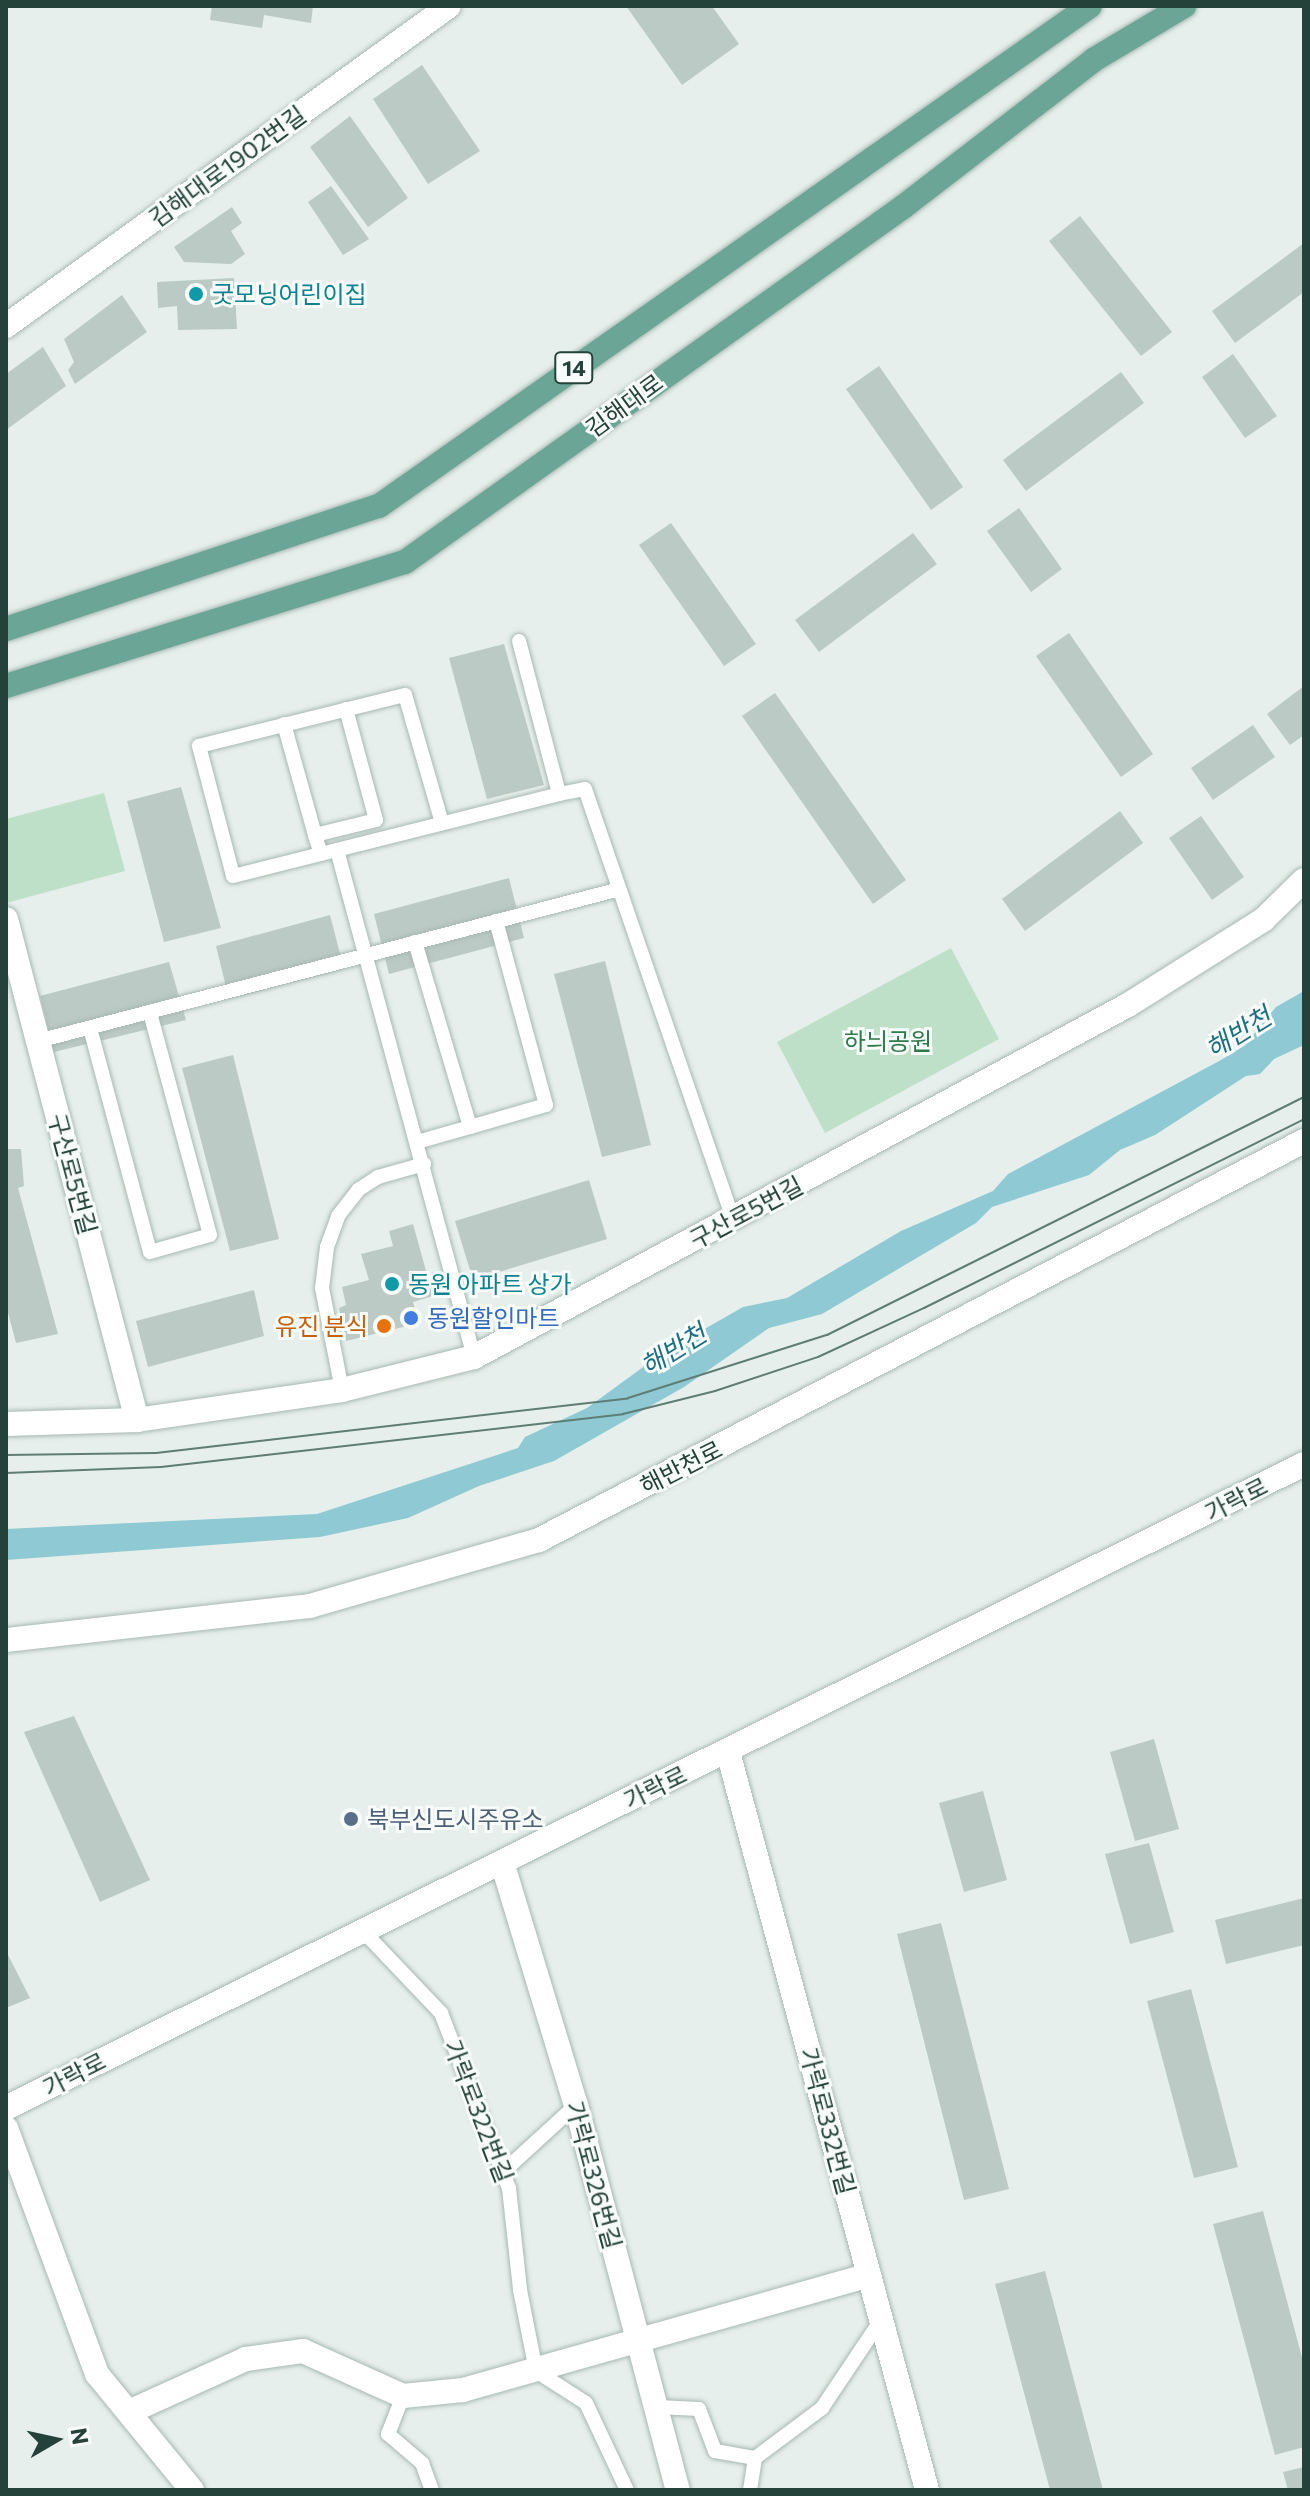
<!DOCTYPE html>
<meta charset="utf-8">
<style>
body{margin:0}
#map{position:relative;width:1310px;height:2496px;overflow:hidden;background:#e6efeb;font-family:Commissioner,"Noto Sans KR",sans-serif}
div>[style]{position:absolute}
.green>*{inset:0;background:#bfe0c8}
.water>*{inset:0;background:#8ec9d4}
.building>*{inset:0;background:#bbcac4}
.roads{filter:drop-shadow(0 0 2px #a8b8b2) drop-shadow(0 0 2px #a8b8b2)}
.lane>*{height:14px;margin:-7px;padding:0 7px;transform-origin:7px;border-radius:7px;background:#fff}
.street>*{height:24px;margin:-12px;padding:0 12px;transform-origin:12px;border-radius:12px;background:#fff}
.secondary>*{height:24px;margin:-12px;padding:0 12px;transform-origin:12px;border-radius:12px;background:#fff}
.primary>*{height:24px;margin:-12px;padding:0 12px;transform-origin:12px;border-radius:12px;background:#6aa596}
.tram>*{height:2px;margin:-1px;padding:0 1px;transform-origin:1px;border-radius:1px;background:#5f7d75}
.dots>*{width:22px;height:22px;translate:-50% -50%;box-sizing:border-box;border:4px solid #f7fbf9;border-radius:50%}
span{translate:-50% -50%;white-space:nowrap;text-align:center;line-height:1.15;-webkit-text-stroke:6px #f7fbf9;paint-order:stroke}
.shield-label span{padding:2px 6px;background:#f7fbf9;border:2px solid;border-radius:6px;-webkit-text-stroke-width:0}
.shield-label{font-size:22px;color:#24423a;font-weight:700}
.street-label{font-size:24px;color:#24423a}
.culture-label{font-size:24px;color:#0d838f}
.left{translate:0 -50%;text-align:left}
.park-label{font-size:24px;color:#2d7a4b}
.shop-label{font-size:24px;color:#366cbe}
.food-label{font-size:24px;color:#c56008}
.right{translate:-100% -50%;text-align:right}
.service-label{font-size:24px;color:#4e5e75}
.water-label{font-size:26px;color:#1c6f80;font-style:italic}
.frame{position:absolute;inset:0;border:8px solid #24423a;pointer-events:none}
.north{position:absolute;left:16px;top:2400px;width:80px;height:80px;-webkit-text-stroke:6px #f7fbf9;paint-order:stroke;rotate:81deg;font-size:22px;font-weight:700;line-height:32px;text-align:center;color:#24423a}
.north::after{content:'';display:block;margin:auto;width:28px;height:36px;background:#24423a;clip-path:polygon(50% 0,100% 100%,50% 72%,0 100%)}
</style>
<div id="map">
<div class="green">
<i style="clip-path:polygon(104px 793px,125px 871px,6px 903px,6px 819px)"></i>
<i style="clip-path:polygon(951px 948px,999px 1039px,825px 1133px,777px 1042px)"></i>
</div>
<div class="water">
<i style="clip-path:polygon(1304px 991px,1304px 1045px,1274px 1059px,1260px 1074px,1246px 1076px,1155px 1135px,1120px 1150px,1089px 1175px,992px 1207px,976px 1223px,822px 1314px,769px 1328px,684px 1387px,554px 1461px,479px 1486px,408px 1518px,320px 1537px,6px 1560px,6px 1529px,317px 1514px,518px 1448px,525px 1437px,587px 1408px,661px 1354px,743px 1307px,787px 1298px,901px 1231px,993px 1191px,1008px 1174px,1221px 1060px,1244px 1046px,1276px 1007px)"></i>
</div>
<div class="building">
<i style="clip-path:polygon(212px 6px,313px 6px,311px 23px,264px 15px,262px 28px,210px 20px)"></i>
<i style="clip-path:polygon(626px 6px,712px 6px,739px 44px,682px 85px)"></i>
<i style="clip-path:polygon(422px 65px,480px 151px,428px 184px,373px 99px)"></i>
<i style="clip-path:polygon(350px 116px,408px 198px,368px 227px,310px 147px)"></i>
<i style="clip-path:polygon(331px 186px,369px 239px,343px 255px,308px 202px)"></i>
<i style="clip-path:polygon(232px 207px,242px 223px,231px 231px,245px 254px,231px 264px,184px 262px,174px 247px)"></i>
<i style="clip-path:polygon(1080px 216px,1172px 332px,1141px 356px,1049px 241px)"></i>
<i style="clip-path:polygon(1304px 243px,1304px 292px,1235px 343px,1212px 311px)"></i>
<i style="clip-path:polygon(234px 278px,237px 329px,178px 330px,177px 306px,158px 308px,157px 282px)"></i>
<i style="clip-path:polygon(122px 295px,147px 332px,75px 384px,68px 370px,74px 362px,64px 339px)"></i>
<i style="clip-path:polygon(43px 347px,66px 386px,6px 430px,6px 374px)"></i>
<i style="clip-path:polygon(1233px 354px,1277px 416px,1245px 438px,1202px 377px)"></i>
<i style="clip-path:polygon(879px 366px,963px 487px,931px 510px,846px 389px)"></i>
<i style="clip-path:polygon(1121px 372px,1144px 403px,1026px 491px,1003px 460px)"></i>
<i style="clip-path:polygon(1019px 508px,1062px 569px,1031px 592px,987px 531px)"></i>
<i style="clip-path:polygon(671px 523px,756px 644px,724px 666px,639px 545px)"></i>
<i style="clip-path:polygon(913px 533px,937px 564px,819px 652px,795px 620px)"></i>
<i style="clip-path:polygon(1069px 633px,1153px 754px,1121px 777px,1036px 656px)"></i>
<i style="clip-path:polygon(504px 644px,544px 785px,487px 799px,449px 658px)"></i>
<i style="clip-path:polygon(1304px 686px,1304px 735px,1290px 745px,1267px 714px)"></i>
<i style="clip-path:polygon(775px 693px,906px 880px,873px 904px,742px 716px)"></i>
<i style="clip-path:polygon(1253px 725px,1275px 757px,1213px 800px,1191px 768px)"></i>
<i style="clip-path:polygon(181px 787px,221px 928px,164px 942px,127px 801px)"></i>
<i style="clip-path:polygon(1120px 811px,1143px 843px,1025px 931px,1002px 899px)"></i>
<i style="clip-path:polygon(1201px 816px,1244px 877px,1212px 900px,1169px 838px)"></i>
<i style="clip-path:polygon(509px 878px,524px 938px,389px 974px,374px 914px)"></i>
<i style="clip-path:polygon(330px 915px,344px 969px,229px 999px,216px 946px)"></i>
<i style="clip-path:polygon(605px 961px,651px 1145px,602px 1157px,554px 974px)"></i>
<i style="clip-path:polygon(169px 962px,186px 1020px,54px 1052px,40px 996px)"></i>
<i style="clip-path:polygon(233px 1055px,279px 1239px,230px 1251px,182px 1068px)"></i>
<i style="clip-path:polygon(6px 1149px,21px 1149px,24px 1186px,18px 1188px,58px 1334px,16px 1343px,6px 1305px)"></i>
<i style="clip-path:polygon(589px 1180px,607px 1239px,473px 1280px,455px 1221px)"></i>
<i style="clip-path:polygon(413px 1224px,433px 1296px,413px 1302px,419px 1323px,346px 1341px,339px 1308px,346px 1305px,342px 1287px,369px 1280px,361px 1254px,393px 1246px,389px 1231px)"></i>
<i style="clip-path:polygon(254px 1290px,264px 1336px,148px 1367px,136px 1321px)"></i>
<i style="clip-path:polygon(74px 1716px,150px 1880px,100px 1902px,24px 1732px)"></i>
<i style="clip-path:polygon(1154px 1739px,1179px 1829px,1135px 1841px,1110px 1752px)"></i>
<i style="clip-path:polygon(983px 1791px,1007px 1880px,964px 1892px,939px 1803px)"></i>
<i style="clip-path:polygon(1149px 1843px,1174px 1932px,1130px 1944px,1105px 1854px)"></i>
<i style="clip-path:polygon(1304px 1898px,1304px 1945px,1226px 1964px,1215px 1920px)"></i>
<i style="clip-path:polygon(941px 1923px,1009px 2189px,964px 2200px,897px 1934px)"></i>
<i style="clip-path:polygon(6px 1951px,30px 1998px,6px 2008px)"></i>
<i style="clip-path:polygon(1191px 1989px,1238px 2167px,1194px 2178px,1147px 2001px)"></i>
<i style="clip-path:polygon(1263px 2211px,1304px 2365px,1304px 2447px,1275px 2455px,1213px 2224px)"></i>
<i style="clip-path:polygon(1045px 2271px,1103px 2490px,1050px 2490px,995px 2284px)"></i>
<i style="clip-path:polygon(1304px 2467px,1304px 2490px,1288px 2490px,1283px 2472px)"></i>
</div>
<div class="roads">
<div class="lane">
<i style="left:519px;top:641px;width:158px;rotate:75.3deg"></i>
<i style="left:559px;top:794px;width:26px;rotate:-11deg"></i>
<i style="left:585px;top:789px;width:456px;rotate:71deg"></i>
<i style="left:284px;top:724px;width:115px;rotate:74.4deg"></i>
<i style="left:442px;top:823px;width:133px;rotate:-106.1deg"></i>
<i style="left:405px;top:695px;width:212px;rotate:166.1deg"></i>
<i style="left:199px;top:746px;width:134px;rotate:75.3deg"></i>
<i style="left:233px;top:876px;width:336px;rotate:-14.1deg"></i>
<i style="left:337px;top:850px;width:525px;rotate:74.88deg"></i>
<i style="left:321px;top:854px;width:20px;rotate:-108deg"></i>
<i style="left:315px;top:835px;width:63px;rotate:-13.8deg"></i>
<i style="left:376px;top:820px;width:115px;rotate:-105.1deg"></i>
<i style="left:415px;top:942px;width:193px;rotate:73.4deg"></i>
<i style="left:470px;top:1127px;width:79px;rotate:-16.1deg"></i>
<i style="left:546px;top:1105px;width:191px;rotate:-105.2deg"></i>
<i style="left:90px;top:1028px;width:232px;rotate:75deg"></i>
<i style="left:150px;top:1252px;width:62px;rotate:-15.8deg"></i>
<i style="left:210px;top:1235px;width:231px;rotate:-105.1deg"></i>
<i style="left:38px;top:1041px;width:597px;rotate:-14.64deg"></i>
<i style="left:417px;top:1142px;width:55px;rotate:-15.8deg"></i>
<i style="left:342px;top:1390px;width:104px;rotate:-101.1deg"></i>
<i style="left:322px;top:1288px;width:41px;rotate:-83deg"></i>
<i style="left:327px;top:1247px;width:33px;rotate:-70deg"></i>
<i style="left:338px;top:1216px;width:33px;rotate:-52deg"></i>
<i style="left:358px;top:1190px;width:24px;rotate:-33deg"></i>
<i style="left:378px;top:1177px;width:48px;rotate:-15.8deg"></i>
<i style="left:362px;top:1930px;width:115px;rotate:46.4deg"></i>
<i style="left:441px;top:2013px;width:188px;rotate:68.8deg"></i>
<i style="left:509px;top:2188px;width:103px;rotate:83.8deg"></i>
<i style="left:520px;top:2290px;width:83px;rotate:78.8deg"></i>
<i style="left:536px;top:2371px;width:59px;rotate:32.6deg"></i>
<i style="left:586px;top:2403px;width:96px;rotate:64.8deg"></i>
<i style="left:504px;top:2171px;width:98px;rotate:-42.5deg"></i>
<i style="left:403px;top:2396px;width:41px;rotate:111.5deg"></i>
<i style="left:388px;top:2434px;width:45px;rotate:40.5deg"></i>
<i style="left:422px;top:2463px;width:29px;rotate:70deg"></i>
<i style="left:658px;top:2407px;width:41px;rotate:2.8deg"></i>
<i style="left:699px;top:2409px;width:45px;rotate:69.1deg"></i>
<i style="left:715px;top:2451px;width:41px;rotate:9.9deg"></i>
<i style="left:750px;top:2490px;width:32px;rotate:-81deg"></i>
<i style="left:755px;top:2458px;width:84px;rotate:-36.7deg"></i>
<i style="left:822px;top:2408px;width:106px;rotate:-56.2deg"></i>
</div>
<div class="street">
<i style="left:6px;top:326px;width:546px;rotate:-35.84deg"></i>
<i style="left:6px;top:919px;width:518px;rotate:75.35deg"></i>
<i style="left:502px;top:1862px;width:254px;rotate:73.1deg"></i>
<i style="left:576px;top:2105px;width:398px;rotate:75.2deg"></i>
<i style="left:6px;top:2128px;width:262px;rotate:69.7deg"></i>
<i style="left:97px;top:2374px;width:150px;rotate:50.7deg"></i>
<i style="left:129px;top:2412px;width:128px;rotate:-24.4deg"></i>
<i style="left:246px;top:2359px;width:58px;rotate:-8deg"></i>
<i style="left:303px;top:2351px;width:110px;rotate:24.2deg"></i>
<i style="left:403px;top:2396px;width:60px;rotate:-5.7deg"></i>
<i style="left:463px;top:2390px;width:422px;rotate:-15.8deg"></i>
</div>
<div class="secondary">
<i style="left:6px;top:1424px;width:131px;rotate:-1.7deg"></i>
<i style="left:137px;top:1420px;width:207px;rotate:-8.3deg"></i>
<i style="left:342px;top:1390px;width:136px;rotate:-14deg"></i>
<i style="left:474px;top:1357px;width:743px;rotate:-28.29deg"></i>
<i style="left:1128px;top:1005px;width:160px;rotate:-32.2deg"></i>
<i style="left:1263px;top:920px;width:57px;rotate:-44.3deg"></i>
<i style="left:6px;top:1640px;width:306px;rotate:-6.4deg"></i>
<i style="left:310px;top:1606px;width:238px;rotate:-16.1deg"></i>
<i style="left:539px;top:1540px;width:863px;rotate:-27.55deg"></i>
<i style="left:728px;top:1752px;width:764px;rotate:74.91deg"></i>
<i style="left:6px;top:2108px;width:1449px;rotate:-26.39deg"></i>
</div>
<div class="primary">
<i style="left:6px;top:629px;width:393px;rotate:-18.3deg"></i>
<i style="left:379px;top:506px;width:869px;rotate:-35.12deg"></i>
<i style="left:6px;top:686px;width:418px;rotate:-17.3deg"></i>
<i style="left:405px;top:562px;width:612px;rotate:-35.48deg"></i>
<i style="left:903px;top:207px;width:242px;rotate:-37.6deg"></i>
<i style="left:1095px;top:59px;width:104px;rotate:-30.8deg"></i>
</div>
</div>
<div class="tram">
<i style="left:6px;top:1455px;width:150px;rotate:-0.8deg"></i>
<i style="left:156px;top:1453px;width:475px;rotate:-6.6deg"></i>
<i style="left:628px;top:1398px;width:209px;rotate:-17.6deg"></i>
<i style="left:827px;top:1335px;width:533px;rotate:-26.52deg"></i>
<i style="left:6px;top:1473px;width:155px;rotate:-2.2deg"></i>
<i style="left:161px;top:1467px;width:465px;rotate:-6.5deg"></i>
<i style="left:623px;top:1414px;width:95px;rotate:-14deg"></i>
<i style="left:715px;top:1391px;width:108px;rotate:-18.3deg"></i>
<i style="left:818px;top:1357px;width:117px;rotate:-24.8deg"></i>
<i style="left:924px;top:1308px;width:424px;rotate:-26.4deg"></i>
</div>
<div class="dots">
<i style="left:196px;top:294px;background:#0f9aa8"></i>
<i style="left:392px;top:1284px;background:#0f9aa8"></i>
<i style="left:411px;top:1318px;background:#3f7fe0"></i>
<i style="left:384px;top:1326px;background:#e8710a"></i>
<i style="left:351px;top:1819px;background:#5c6f8a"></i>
</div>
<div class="shield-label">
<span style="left:574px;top:368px">14</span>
</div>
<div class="street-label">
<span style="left:227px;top:166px;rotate:-36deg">김해대로1902번길</span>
<span style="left:624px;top:405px;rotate:-36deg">김해대로</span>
<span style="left:73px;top:1174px;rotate:75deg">구산로5번길</span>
<span style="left:746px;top:1212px;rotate:-28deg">구산로5번길</span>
<span style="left:681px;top:1467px;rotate:-27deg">해반천로</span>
<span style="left:1236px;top:1499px;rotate:-27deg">가락로</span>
<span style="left:655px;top:1787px;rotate:-26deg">가락로</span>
<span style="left:74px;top:2074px;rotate:-27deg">가락로</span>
<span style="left:479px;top:2111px;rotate:69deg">가락로322번길</span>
<span style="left:828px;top:2121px;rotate:75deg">가락로332번길</span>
<span style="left:594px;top:2175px;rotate:75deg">가락로326번길</span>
</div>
<div class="culture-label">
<span class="left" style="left:212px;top:294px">굿모닝어린이집</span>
<span class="left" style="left:408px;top:1284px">동원 아파트 상가</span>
</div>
<div class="park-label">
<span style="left:888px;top:1041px">하늬공원</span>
</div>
<div class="shop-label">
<span class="left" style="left:427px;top:1318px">동원할인마트</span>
</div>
<div class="food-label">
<span class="right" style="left:368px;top:1326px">유진 분식</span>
</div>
<div class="service-label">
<span class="left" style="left:367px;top:1819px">북부신도시주유소</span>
</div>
<div class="water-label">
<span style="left:1238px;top:1032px;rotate:-32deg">해반천</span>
<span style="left:673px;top:1349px;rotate:-32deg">해반천</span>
</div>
<div class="frame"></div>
<div class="north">N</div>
</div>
